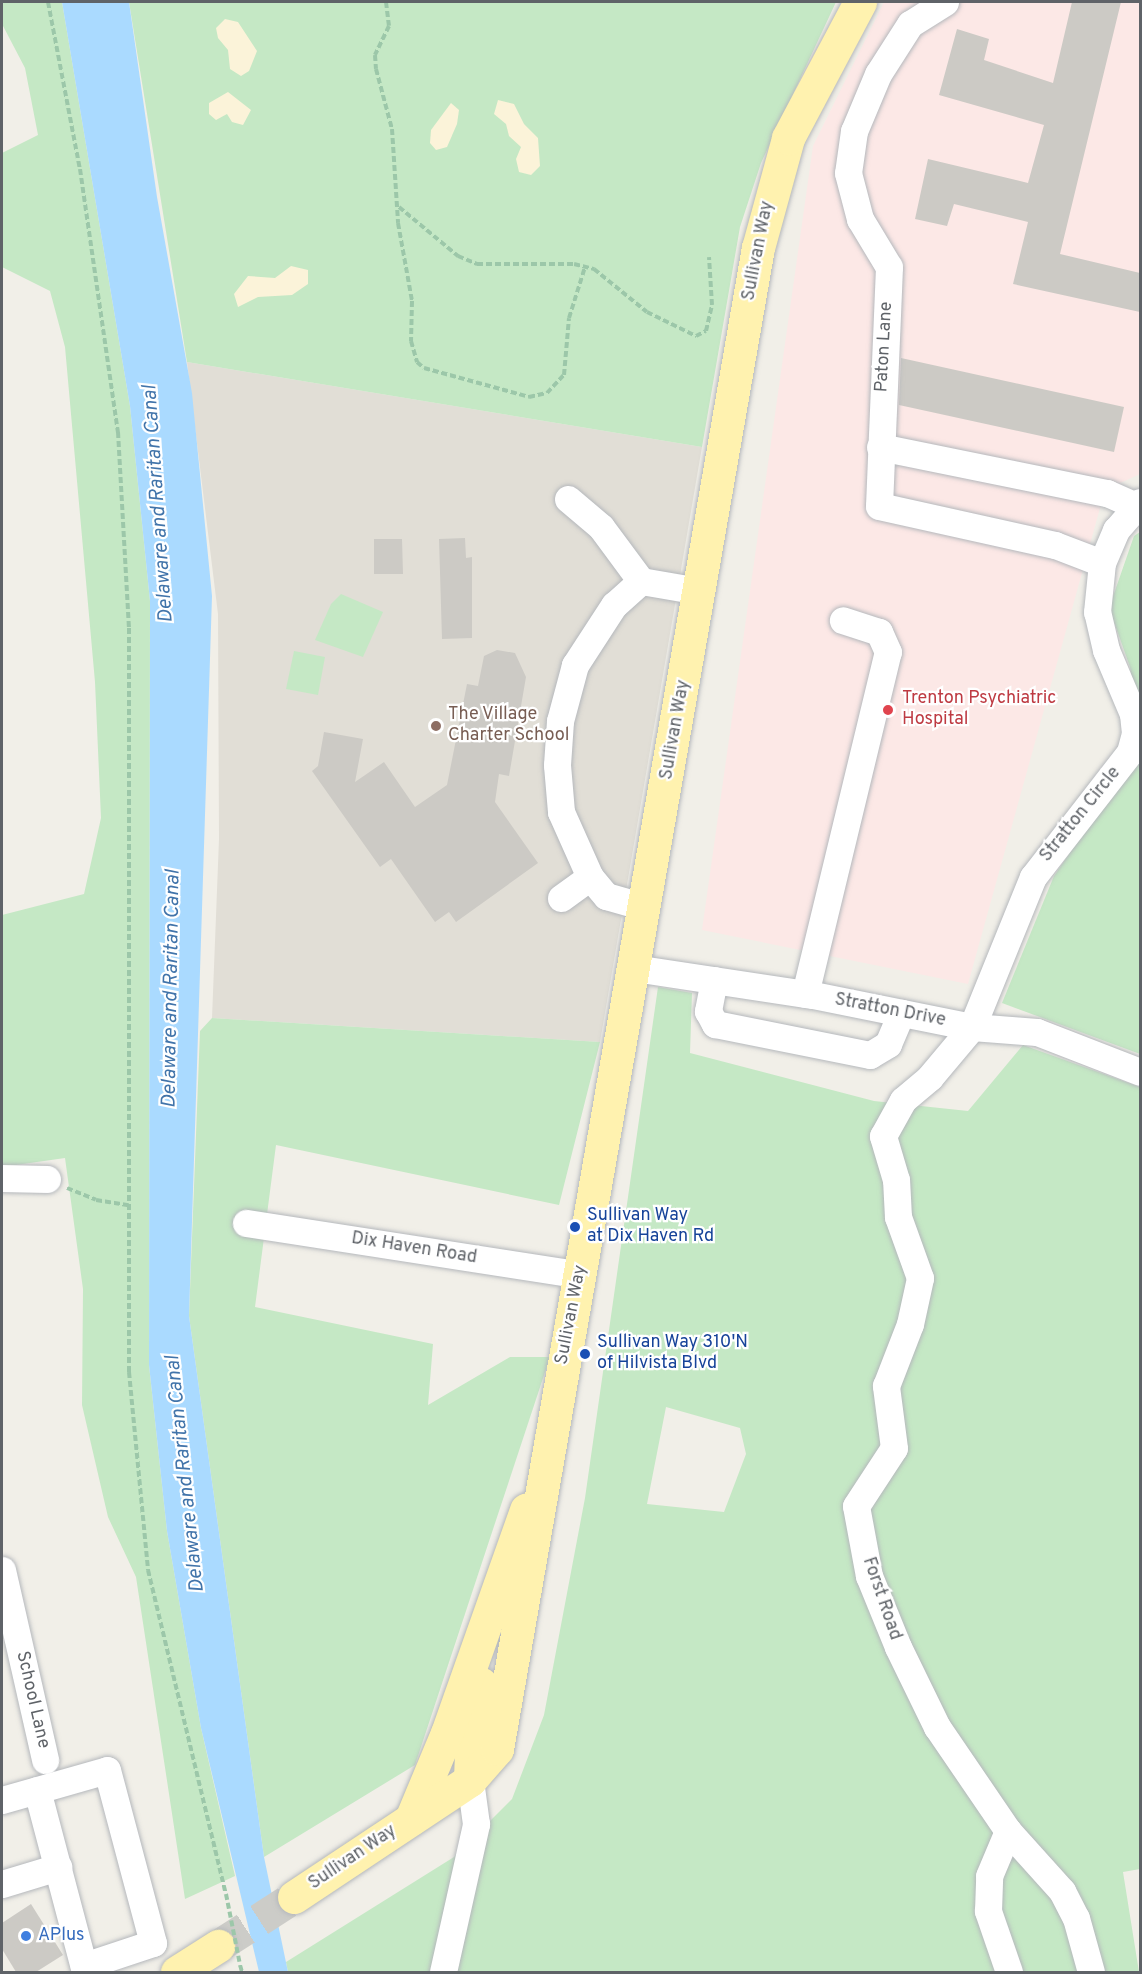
<!DOCTYPE html>
<style>
body{margin:0}
#map{position:relative;width:1142px;height:1974px;overflow:hidden;background:#f1efe8;font-family:Overpass,sans-serif}
div>[style]{position:absolute}
.education>*{inset:0;background:#e1ded6}
.medical>*{inset:0;background:#fce8e6}
.green>*{inset:0;background:#c5e8c5}
.sand>*{inset:0;background:#fbf3d9}
.water>*{inset:0;background:#aadaff}
.building>*{inset:0;background:#cccac5}
.major-tunnel>*{height:33px;margin-top:-16.5px;transform-origin:0;background:repeating-linear-gradient(90deg,#ccccc8 0 33px,transparent 0 49px)}
.path>*{height:4px;margin-top:-2px;transform-origin:0;background:repeating-linear-gradient(90deg,#9cc7a9 0 6px,transparent 0 9px)}
.roads{filter:drop-shadow(0 0 2px #b5b8bc) drop-shadow(0 0 2px #b5b8bc)}
.minor>*{height:27px;margin:-13.5px;padding:0 13.5px;transform-origin:13.5px;border-radius:13.5px;background:#fff}
.major>*{height:33px;margin:-16.5px;padding:0 16.5px;transform-origin:16.5px;border-radius:16.5px;background:#fff2af}
.path-bridge>*{height:4px;margin-top:-2px;transform-origin:0;background:repeating-linear-gradient(90deg,#9cc7a9 0 6px,transparent 0 9px)}
.dots>*{width:16px;height:16px;translate:-50% -50%;box-sizing:border-box;border:3px solid #fff;border-radius:50%}
span{translate:-50% -50%;white-space:nowrap;text-align:center;line-height:1.15;-webkit-text-stroke:4.5px #fff;paint-order:stroke}
.street-label{font-size:18px;color:#5f6368}
.health-label{font-size:18px;color:#be3a42}
.left{translate:0 -50%;text-align:left}
.education-label{font-size:18px;color:#785e54}
.transit-label{font-size:18px;color:#164399}
.shop-label{font-size:18px;color:#366cbe}
.water-label{font-size:20px;color:#4174aa;font-style:italic}
.frame{position:absolute;inset:0;border:3px solid #5f6368;pointer-events:none}
</style>
<div id="map">
<div class="education">
<i style="clip-path:polygon(187px 362px,702px 447px,600px 1042px,212px 1018px,219px 839px,218px 614px)"></i>
</div>
<div class="medical">
<i style="clip-path:polygon(884px 2px,1140px 2px,1140px 474px,1105px 490px,968px 984px,702px 930px,813px 146px)"></i>
</div>
<div class="green">
<i style="clip-path:polygon(2px 2px,62px 2px,130px 406px,150px 601px,149px 1365px,167px 1531px,201px 1728px,235px 1876px,185px 1899px,136px 1577px,108px 1517px,82px 1405px,83px 1289px,65px 1158px,2px 1167px,2px 915px,84px 894px,101px 818px,95px 682px,65px 347px,50px 291px,2px 267px,2px 153px,38px 135px,25px 68px,2px 24px)"></i>
<i style="clip-path:polygon(129px 2px,836px 2px,761px 163px,740px 227px,702px 447px,187px 362px)"></i>
<i style="clip-path:polygon(1140px 532px,1140px 731px,1130px 667px,1109px 608px,1134px 536px)"></i>
<i style="clip-path:polygon(341px 594px,383px 612px,363px 657px,315px 640px,331px 604px)"></i>
<i style="clip-path:polygon(294px 651px,325px 657px,318px 695px,286px 689px)"></i>
<i style="clip-path:polygon(1140px 750px,1140px 1054px,1002px 1003px,1054px 876px)"></i>
<i style="clip-path:polygon(evenodd,658px 987px,692px 993px,690px 1053px,874px 1101px,968px 1111px,1023px 1045px,1140px 1087px,1140px 1869px,1123px 1872px,1139px 1972px,288px 1972px,286px 1962px,454px 1857px,512px 1799px,544px 1715px,585px 1498px,658px 987px,666px 1407px,740px 1428px,746px 1454px,724px 1512px,647px 1504px,666px 1407px)"></i>
<i style="clip-path:polygon(212px 1018px,600px 1042px,559px 1205px,276px 1145px,255px 1307px,433px 1344px,428px 1405px,510px 1357px,550px 1357px,415px 1765px,264px 1857px,189px 1316px,200px 1031px)"></i>
</div>
<div class="sand">
<i style="clip-path:polygon(225px 19px,238px 22px,257px 51px,249px 71px,241px 76px,230px 69px,228px 50px,218px 38px,216px 28px)"></i>
<i style="clip-path:polygon(228px 92px,251px 110px,243px 125px,232px 122px,227px 114px,216px 120px,209px 114px,209px 103px)"></i>
<i style="clip-path:polygon(498px 100px,514px 104px,524px 124px,538px 138px,540px 166px,531px 175px,519px 172px,516px 159px,521px 147px,509px 136px,506px 124px,494px 114px)"></i>
<i style="clip-path:polygon(451px 103px,459px 110px,457px 124px,447px 147px,436px 150px,430px 143px,431px 130px)"></i>
<i style="clip-path:polygon(291px 266px,308px 270px,308px 284px,292px 295px,258px 297px,238px 307px,234px 294px,248px 276px,275px 278px)"></i>
</div>
<div class="water">
<i style="clip-path:polygon(62px 2px,129px 2px,157px 197px,192px 393px,212px 596px,189px 1316px,264px 1857px,288px 1972px,259px 1972px,201px 1728px,167px 1531px,149px 1365px,150px 601px,130px 406px)"></i>
</div>
<div class="building">
<i style="clip-path:polygon(1072px 2px,1121px 2px,1060px 254px,1140px 273px,1140px 312px,1013px 284px,1028px 222px,954px 204px,947px 226px,915px 219px,928px 159px,1028px 183px,1044px 125px,939px 95px,957px 29px,989px 39px,984px 60px,1053px 83px)"></i>
<i style="clip-path:polygon(901px 358px,1124px 407px,1114px 452px,899px 405px)"></i>
<i style="clip-path:polygon(465px 538px,466px 558px,472px 557px,472px 638px,442px 639px,439px 539px)"></i>
<i style="clip-path:polygon(374px 539px,402px 539px,403px 574px,374px 574px)"></i>
<i style="clip-path:polygon(497px 650px,515px 653px,526px 677px,509px 776px,499px 774px,495px 802px,538px 863px,456px 922px,449px 912px,435px 922px,391px 859px,380px 867px,312px 771px,318px 766px,324px 732px,363px 739px,355px 782px,384px 762px,415px 807px,447px 785px,467px 684px,478px 686px,484px 656px)"></i>
<i style="clip-path:polygon(31px 1904px,63px 1955px,36px 1972px,16px 1972px,2px 1949px,2px 1923px)"></i>
</div>
<div class="major-tunnel">
<i style="left:218px;top:1946px;width:90px;rotate:-32.8deg"></i>
</div>
<div class="path">
<i style="left:48px;top:2px;width:170px;rotate:79.2deg"></i>
<i style="left:80px;top:169px;width:266px;rotate:81.8deg"></i>
<i style="left:118px;top:432px;width:196px;rotate:86.8deg"></i>
<i style="left:129px;top:628px;width:744px;rotate:90deg"></i>
<i style="left:129px;top:1372px;width:199px;rotate:84.5deg"></i>
<i style="left:148px;top:1570px;width:333px;rotate:76.5deg"></i>
<i style="left:386px;top:2px;width:24px;rotate:83deg"></i>
<i style="left:389px;top:26px;width:32px;rotate:116deg"></i>
<i style="left:375px;top:55px;width:14px;rotate:86deg"></i>
<i style="left:376px;top:69px;width:62px;rotate:75.1deg"></i>
<i style="left:392px;top:129px;width:94px;rotate:86.3deg"></i>
<i style="left:398px;top:223px;width:79px;rotate:79.8deg"></i>
<i style="left:412px;top:301px;width:40px;rotate:91.4deg"></i>
<i style="left:411px;top:341px;width:22px;rotate:74deg"></i>
<i style="left:417px;top:362px;width:9px;rotate:41deg"></i>
<i style="left:424px;top:368px;width:109px;rotate:15.4deg"></i>
<i style="left:529px;top:397px;width:18px;rotate:-13deg"></i>
<i style="left:547px;top:393px;width:25px;rotate:-47deg"></i>
<i style="left:564px;top:375px;width:57px;rotate:-85deg"></i>
<i style="left:569px;top:318px;width:53px;rotate:-72.6deg"></i>
<i style="left:399px;top:207px;width:77px;rotate:39.7deg"></i>
<i style="left:458px;top:256px;width:21px;rotate:23deg"></i>
<i style="left:477px;top:264px;width:97px"></i>
<i style="left:574px;top:264px;width:21px;rotate:14deg"></i>
<i style="left:594px;top:269px;width:68px;rotate:39.1deg"></i>
<i style="left:647px;top:312px;width:55px;rotate:26.1deg"></i>
<i style="left:696px;top:336px;width:11px;rotate:-27deg"></i>
<i style="left:706px;top:331px;width:27px;rotate:-77deg"></i>
<i style="left:712px;top:305px;width:48px;rotate:-93.6deg"></i>
<i style="left:67px;top:1188px;width:31px;rotate:22deg"></i>
<i style="left:96px;top:1200px;width:33px;rotate:9deg"></i>
<i style="left:240px;top:1965px;width:7px;rotate:74deg"></i>
</div>
<div class="roads">
<div class="minor">
<i style="left:945px;top:2px;width:41px;rotate:147.8deg"></i>
<i style="left:910px;top:24px;width:59px;rotate:122.6deg"></i>
<i style="left:878px;top:74px;width:62px;rotate:112.8deg"></i>
<i style="left:854px;top:131px;width:42px;rotate:98.1deg"></i>
<i style="left:848px;top:173px;width:48px;rotate:75.4deg"></i>
<i style="left:860px;top:219px;width:56px;rotate:58.9deg"></i>
<i style="left:889px;top:267px;width:239px;rotate:92.4deg"></i>
<i style="left:879px;top:506px;width:180px;rotate:12.5deg"></i>
<i style="left:1055px;top:545px;width:50px;rotate:21deg"></i>
<i style="left:880px;top:447px;width:232px;rotate:11.5deg"></i>
<i style="left:1107px;top:493px;width:32px;rotate:24deg"></i>
<i style="left:568px;top:499px;width:43px;rotate:40.3deg"></i>
<i style="left:601px;top:527px;width:67px;rotate:53.5deg"></i>
<i style="left:641px;top:581px;width:59px;rotate:9.8deg"></i>
<i style="left:641px;top:581px;width:36px;rotate:138deg"></i>
<i style="left:614px;top:605px;width:72px;rotate:123deg"></i>
<i style="left:575px;top:665px;width:58px;rotate:105deg"></i>
<i style="left:560px;top:721px;width:44px;rotate:93.9deg"></i>
<i style="left:557px;top:765px;width:47px;rotate:85.1deg"></i>
<i style="left:561px;top:812px;width:71px;rotate:66deg"></i>
<i style="left:590px;top:877px;width:25px;rotate:50deg"></i>
<i style="left:606px;top:896px;width:41px;rotate:15.8deg"></i>
<i style="left:561px;top:898px;width:36px;rotate:-36deg"></i>
<i style="left:634px;top:968px;width:181px;rotate:8.6deg"></i>
<i style="left:813px;top:995px;width:162px;rotate:11.4deg"></i>
<i style="left:972px;top:1027px;width:65px;rotate:4.4deg"></i>
<i style="left:1037px;top:1032px;width:110px;rotate:21.2deg"></i>
<i style="left:714px;top:980px;width:32px;rotate:101deg"></i>
<i style="left:708px;top:1011px;width:15px;rotate:62deg"></i>
<i style="left:715px;top:1024px;width:158px;rotate:11.3deg"></i>
<i style="left:870px;top:1055px;width:21px;rotate:-31deg"></i>
<i style="left:888px;top:1044px;width:34px;rotate:-67deg"></i>
<i style="left:805px;top:994px;width:352px;rotate:-76.4deg"></i>
<i style="left:888px;top:652px;width:22px;rotate:-114deg"></i>
<i style="left:879px;top:632px;width:38px;rotate:-162deg"></i>
<i style="left:2px;top:1178px;width:45px;rotate:1.3deg"></i>
<i style="left:246px;top:1223px;width:339px;rotate:8.8deg"></i>
<i style="left:2px;top:1570px;width:195px;rotate:77.2deg"></i>
<i style="left:37px;top:1790px;width:188px;rotate:75.2deg"></i>
<i style="left:2px;top:1800px;width:109px;rotate:-15.9deg"></i>
<i style="left:107px;top:1770px;width:179px;rotate:75.1deg"></i>
<i style="left:153px;top:1943px;width:73px;rotate:161.6deg"></i>
<i style="left:1008px;top:1831px;width:81px;rotate:48deg"></i>
<i style="left:1062px;top:1891px;width:30px;rotate:63deg"></i>
<i style="left:1076px;top:1918px;width:56px;rotate:74.5deg"></i>
<i style="left:2px;top:1884px;width:59px;rotate:-16.9deg"></i>
<i style="left:443px;top:1972px;width:152px;rotate:-77.4deg"></i>
<i style="left:476px;top:1824px;width:44px;rotate:-97.8deg"></i>
<i style="left:1009px;top:1972px;width:65px;rotate:-109deg"></i>
<i style="left:988px;top:1911px;width:35px;rotate:-88deg"></i>
<i style="left:989px;top:1876px;width:49px;rotate:-67.1deg"></i>
<i style="left:1008px;top:1831px;width:126px;rotate:-124.3deg"></i>
<i style="left:937px;top:1727px;width:89px;rotate:-116deg"></i>
<i style="left:898px;top:1647px;width:77px;rotate:-112.2deg"></i>
<i style="left:869px;top:1576px;width:71px;rotate:-100.5deg"></i>
<i style="left:856px;top:1506px;width:69px;rotate:-56.8deg"></i>
<i style="left:894px;top:1448px;width:63px;rotate:-97.4deg"></i>
<i style="left:886px;top:1386px;width:66px;rotate:-68.8deg"></i>
<i style="left:910px;top:1324px;width:47px;rotate:-77.7deg"></i>
<i style="left:920px;top:1278px;width:65px;rotate:-109.8deg"></i>
<i style="left:898px;top:1217px;width:37px;rotate:-93deg"></i>
<i style="left:896px;top:1180px;width:46px;rotate:-106.5deg"></i>
<i style="left:883px;top:1136px;width:41px;rotate:-60.9deg"></i>
<i style="left:903px;top:1100px;width:35px;rotate:-40deg"></i>
<i style="left:930px;top:1077px;width:65px;rotate:-50deg"></i>
<i style="left:972px;top:1027px;width:162px;rotate:-67.9deg"></i>
<i style="left:1033px;top:877px;width:158px;rotate:-52.2deg"></i>
<i style="left:1130px;top:752px;width:20px;rotate:-75deg"></i>
<i style="left:1135px;top:733px;width:19px;rotate:-96deg"></i>
<i style="left:1133px;top:714px;width:69px;rotate:-112.9deg"></i>
<i style="left:1106px;top:650px;width:39px;rotate:-103deg"></i>
<i style="left:1097px;top:612px;width:49px;rotate:-84.2deg"></i>
<i style="left:1102px;top:563px;width:36px;rotate:-67deg"></i>
<i style="left:1116px;top:530px;width:37px;rotate:-49deg"></i>
</div>
<div class="major">
<i style="left:470px;top:1780px;width:36px;rotate:-88deg"></i>
<i style="left:471px;top:1744px;width:61px;rotate:-80.5deg"></i>
<i style="left:411px;top:1819px;width:93px;rotate:-67.3deg"></i>
<i style="left:447px;top:1733px;width:237px;rotate:-70.5deg"></i>
<i style="left:294px;top:1897px;width:211px;rotate:-33.6deg"></i>
<i style="left:470px;top:1780px;width:41px;rotate:-48.9deg"></i>
<i style="left:497px;top:1749px;width:1524px;rotate:-80.14deg"></i>
<i style="left:758px;top:248px;width:114px;rotate:-74.7deg"></i>
<i style="left:788px;top:138px;width:154px;rotate:-62.1deg"></i>
<i style="left:177px;top:1972px;width:49px;rotate:-32.4deg"></i>
</div>
</div>
<div class="path-bridge">
<i style="left:226px;top:1894px;width:72px;rotate:78.8deg"></i>
</div>
<div class="dots">
<i style="left:888px;top:710px;background:#e0444e"></i>
<i style="left:436px;top:726px;background:#8d6e63"></i>
<i style="left:575px;top:1227px;background:#1a4fb4"></i>
<i style="left:585px;top:1354px;background:#1a4fb4"></i>
<i style="left:26px;top:1936px;background:#3f7fe0"></i>
</div>
<div class="street-label">
<span style="left:759px;top:251px;rotate:-79deg">Sullivan Way</span>
<span style="left:885px;top:347px;rotate:-87deg">Paton Lane</span>
<span style="left:676px;top:730px;rotate:-80deg">Sullivan Way</span>
<span style="left:1081px;top:815px;rotate:-51deg">Stratton Circle</span>
<span style="left:890px;top:1011px;rotate:11deg">Stratton Drive</span>
<span style="left:414px;top:1249px;rotate:9deg">Dix Haven Road</span>
<span style="left:572px;top:1315px;rotate:-79deg">Sullivan Way</span>
<span style="left:881px;top:1599px;rotate:71deg">Forst Road</span>
<span style="left:32px;top:1700px;rotate:77deg">School Lane</span>
<span style="left:353px;top:1858px;rotate:-34deg">Sullivan Way</span>
</div>
<div class="health-label">
<span class="left" style="left:902px;top:710px">Trenton Psychiatric<br>Hospital</span>
</div>
<div class="education-label">
<span class="left" style="left:448px;top:726px">The Village<br>Charter School</span>
</div>
<div class="transit-label">
<span class="left" style="left:587px;top:1227px">Sullivan Way<br>at Dix Haven Rd</span>
<span class="left" style="left:597px;top:1354px">Sullivan Way 310'N<br>of Hilvista Blvd</span>
</div>
<div class="shop-label">
<span class="left" style="left:38px;top:1936px">APlus</span>
</div>
<div class="water-label">
<span style="left:159px;top:504px;rotate:-94deg">Delaware and Raritan Canal</span>
<span style="left:172px;top:989px;rotate:-89deg">Delaware and Raritan Canal</span>
<span style="left:186px;top:1474px;rotate:-96deg">Delaware and Raritan Canal</span>
</div>
<div class="frame"></div>
</div>
